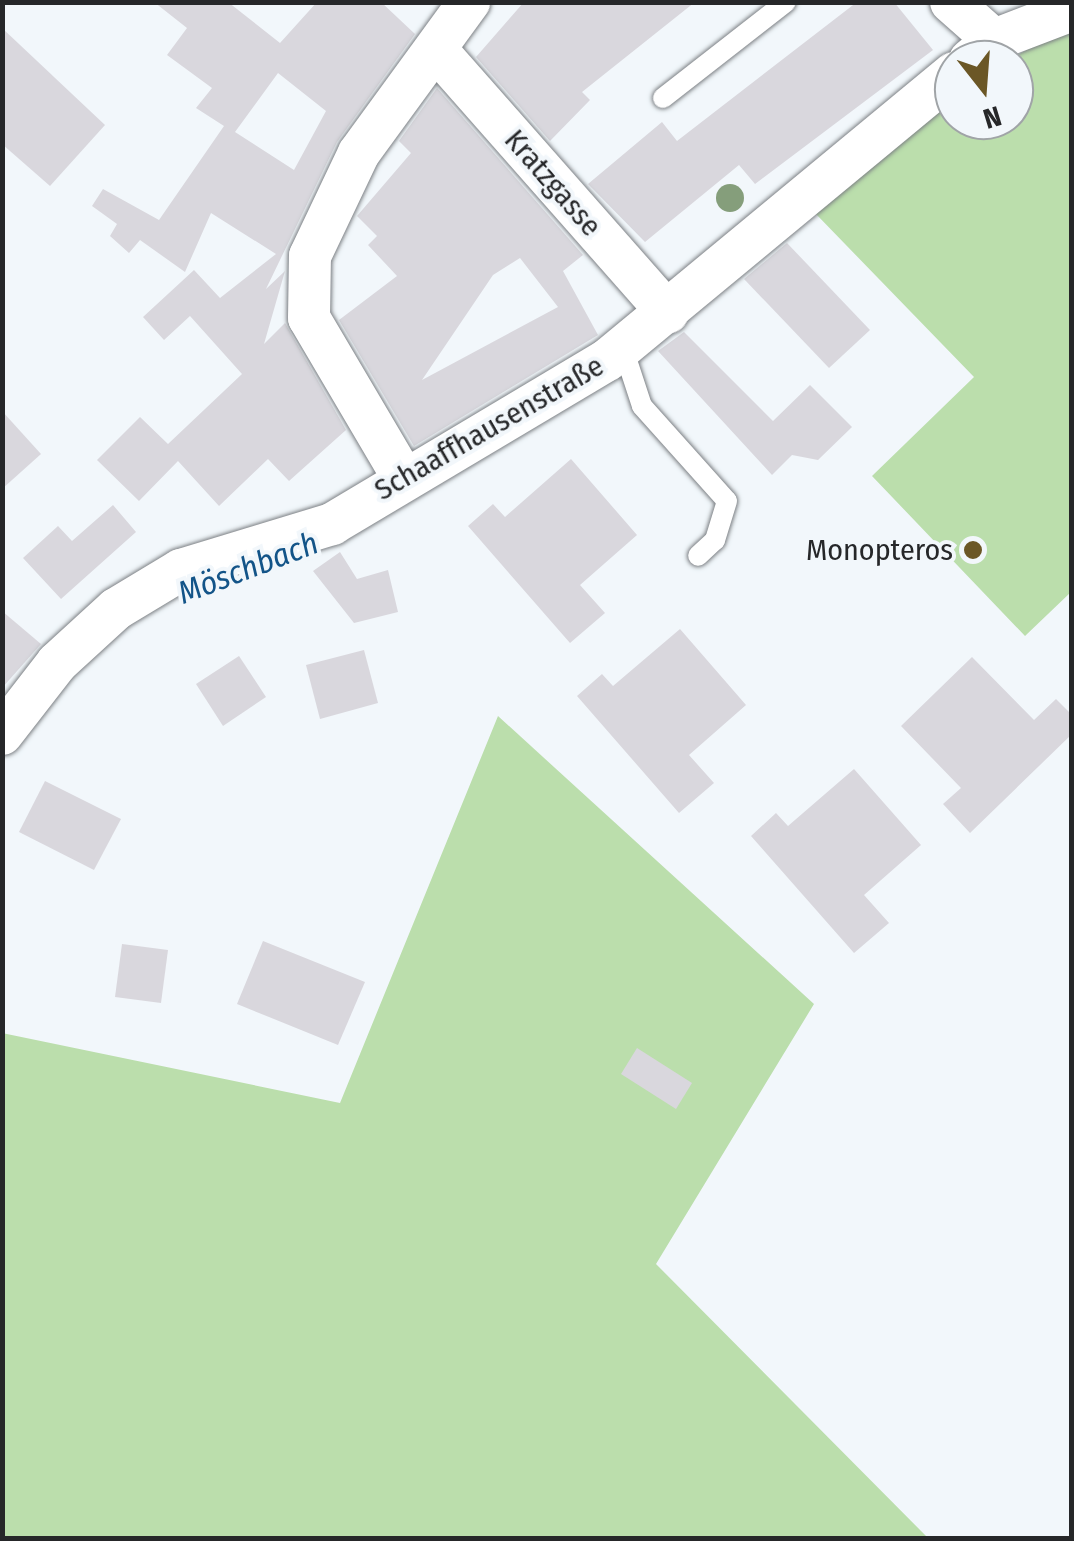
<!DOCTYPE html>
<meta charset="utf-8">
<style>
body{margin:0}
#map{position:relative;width:1074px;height:1541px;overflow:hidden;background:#f2f7fb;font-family:"Fira Sans Condensed",sans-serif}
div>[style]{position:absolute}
.green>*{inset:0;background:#bbdeac}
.building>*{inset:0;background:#d9d7dd}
.roads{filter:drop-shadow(0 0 2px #7c8084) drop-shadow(0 0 2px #7c8084)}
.service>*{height:20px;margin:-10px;padding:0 10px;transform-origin:10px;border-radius:10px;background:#fff}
.minor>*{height:42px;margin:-21px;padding:0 21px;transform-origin:21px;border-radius:21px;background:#fff}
.trees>*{width:28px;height:28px;margin:-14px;border-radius:50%;background:#859e7b}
.dots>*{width:28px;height:28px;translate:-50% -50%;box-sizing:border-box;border:5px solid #f2f7fb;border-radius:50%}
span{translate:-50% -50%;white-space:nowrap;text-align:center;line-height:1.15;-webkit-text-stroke:8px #f2f7fb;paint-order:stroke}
.street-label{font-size:30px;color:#262729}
.poi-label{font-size:30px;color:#262729}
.right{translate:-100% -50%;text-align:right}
.water-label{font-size:32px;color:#135488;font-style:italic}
.frame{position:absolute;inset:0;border:5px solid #262729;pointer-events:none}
.north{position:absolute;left:934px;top:40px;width:100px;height:100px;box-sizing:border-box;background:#f2f7fb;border:2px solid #a0a4a7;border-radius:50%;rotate:163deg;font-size:28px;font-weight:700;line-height:40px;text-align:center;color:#262729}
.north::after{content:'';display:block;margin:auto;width:35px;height:45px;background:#6b5726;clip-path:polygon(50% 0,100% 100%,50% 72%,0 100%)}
</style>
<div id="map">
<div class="green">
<i style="clip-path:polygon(1071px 24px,1071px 592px,1025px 636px,872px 476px,974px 377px,814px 212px,954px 98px,954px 120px,1014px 120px,1009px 60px)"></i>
<i style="clip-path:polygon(498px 716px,814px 1004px,656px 1264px,928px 1538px,3px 1538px,2px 1033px,340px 1103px)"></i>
</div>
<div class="building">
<i style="clip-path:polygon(evenodd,154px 2px,228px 2px,280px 43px,317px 2px,381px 2px,415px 34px,337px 142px,266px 289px,285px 271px,264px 344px,285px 323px,346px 430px,289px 481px,268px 459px,219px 506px,178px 461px,139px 501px,97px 460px,140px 417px,168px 444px,242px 374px,190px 316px,164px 340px,143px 317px,194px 270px,220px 298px,276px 254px,211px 213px,185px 272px,140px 240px,129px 253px,110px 236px,117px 224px,92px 206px,103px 189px,159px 220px,224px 126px,196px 108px,212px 88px,167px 55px,187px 28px,154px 2px,278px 73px,326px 111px,294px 170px,235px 132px,278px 73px)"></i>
<i style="clip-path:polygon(524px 2px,695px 2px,582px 92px,590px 100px,550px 141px,476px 57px)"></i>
<i style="clip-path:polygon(857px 2px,894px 2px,933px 50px,755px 184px,739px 165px,645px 242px,588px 184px,662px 122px,677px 141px)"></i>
<i style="clip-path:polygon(2px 28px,105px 125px,50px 186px,2px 144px)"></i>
<i style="clip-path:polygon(evenodd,437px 88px,583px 255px,563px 271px,598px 335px,414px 446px,339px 320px,397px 276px,368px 245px,377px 236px,357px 216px,411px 153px,399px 141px,437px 88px,520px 258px,558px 307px,422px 380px,493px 275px,520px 258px)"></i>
<i style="clip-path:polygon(787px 243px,870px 330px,829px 368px,744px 279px)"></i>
<i style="clip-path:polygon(684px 332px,773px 421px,810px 385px,852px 427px,818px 460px,792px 455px,772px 475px,658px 351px)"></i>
<i style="clip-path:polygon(2px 411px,41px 454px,2px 489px)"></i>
<i style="clip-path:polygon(571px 459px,637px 535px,580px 585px,605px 613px,570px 643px,468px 526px,493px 504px,505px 517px)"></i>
<i style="clip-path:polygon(113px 505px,136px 532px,61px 599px,23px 558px,58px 526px,72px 541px)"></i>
<i style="clip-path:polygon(340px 552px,357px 579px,388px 570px,398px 612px,354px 623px,313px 571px)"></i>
<i style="clip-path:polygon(2px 611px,41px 644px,2px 688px)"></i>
<i style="clip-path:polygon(680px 629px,746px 705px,689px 755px,714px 783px,679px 813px,577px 696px,602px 674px,613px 686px)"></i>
<i style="clip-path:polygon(364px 650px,378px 703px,320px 719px,306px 665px)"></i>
<i style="clip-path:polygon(239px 656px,266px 697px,223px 726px,196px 684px)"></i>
<i style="clip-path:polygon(972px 657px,1034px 720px,1056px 699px,1072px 715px,1072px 734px,970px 833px,943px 804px,961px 788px,901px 726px)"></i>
<i style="clip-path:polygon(854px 769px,921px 845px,864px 895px,889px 923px,854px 953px,751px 836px,776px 813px,788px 826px)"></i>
<i style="clip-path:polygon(45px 781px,121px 819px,94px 870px,19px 832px)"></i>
<i style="clip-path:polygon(263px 941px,365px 982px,338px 1045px,237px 1004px)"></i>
<i style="clip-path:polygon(122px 944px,168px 950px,161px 1003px,115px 997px)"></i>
<i style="clip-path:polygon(637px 1048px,692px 1083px,676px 1109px,621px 1074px)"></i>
</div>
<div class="roads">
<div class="service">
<i style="left:663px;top:98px;width:156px;rotate:-38deg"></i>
<i style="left:623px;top:348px;width:61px;rotate:71.9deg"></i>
<i style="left:642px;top:406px;width:127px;rotate:48.2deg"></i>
<i style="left:727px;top:501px;width:41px;rotate:107.1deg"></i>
<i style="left:715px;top:540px;width:23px;rotate:137deg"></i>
</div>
<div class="minor">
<i style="left:951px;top:2px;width:57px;rotate:41.5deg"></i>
<i style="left:439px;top:53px;width:346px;rotate:48.6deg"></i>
<i style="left:970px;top:60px;width:31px;rotate:-40deg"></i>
<i style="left:994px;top:40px;width:84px;rotate:-21deg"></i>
<i style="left:401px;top:474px;width:181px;rotate:-120.5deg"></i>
<i style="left:309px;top:318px;width:62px;rotate:-89.1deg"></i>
<i style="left:310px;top:256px;width:114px;rotate:-64.6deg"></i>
<i style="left:359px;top:153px;width:187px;rotate:-53.9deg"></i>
<i style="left:2px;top:734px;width:90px;rotate:-52.2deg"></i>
<i style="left:57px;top:663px;width:80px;rotate:-42.5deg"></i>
<i style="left:116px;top:609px;width:76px;rotate:-31deg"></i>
<i style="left:181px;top:570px;width:158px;rotate:-16.9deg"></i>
<i style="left:332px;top:524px;width:320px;rotate:-30.8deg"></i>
<i style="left:607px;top:360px;width:450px;rotate:-39.6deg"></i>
</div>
</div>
<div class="trees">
<i style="left:730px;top:198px"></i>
</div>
<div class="dots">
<i style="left:973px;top:550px;background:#6b5726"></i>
</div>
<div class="street-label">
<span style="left:553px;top:183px;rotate:49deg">Kratzgasse</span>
<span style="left:489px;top:428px;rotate:-30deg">Schaaffhausenstraße</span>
</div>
<div class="poi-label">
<span class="right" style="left:953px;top:550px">Monopteros</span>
</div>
<div class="water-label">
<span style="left:248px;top:568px;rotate:-21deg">Möschbach</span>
</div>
<div class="frame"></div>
<div class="north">N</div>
</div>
